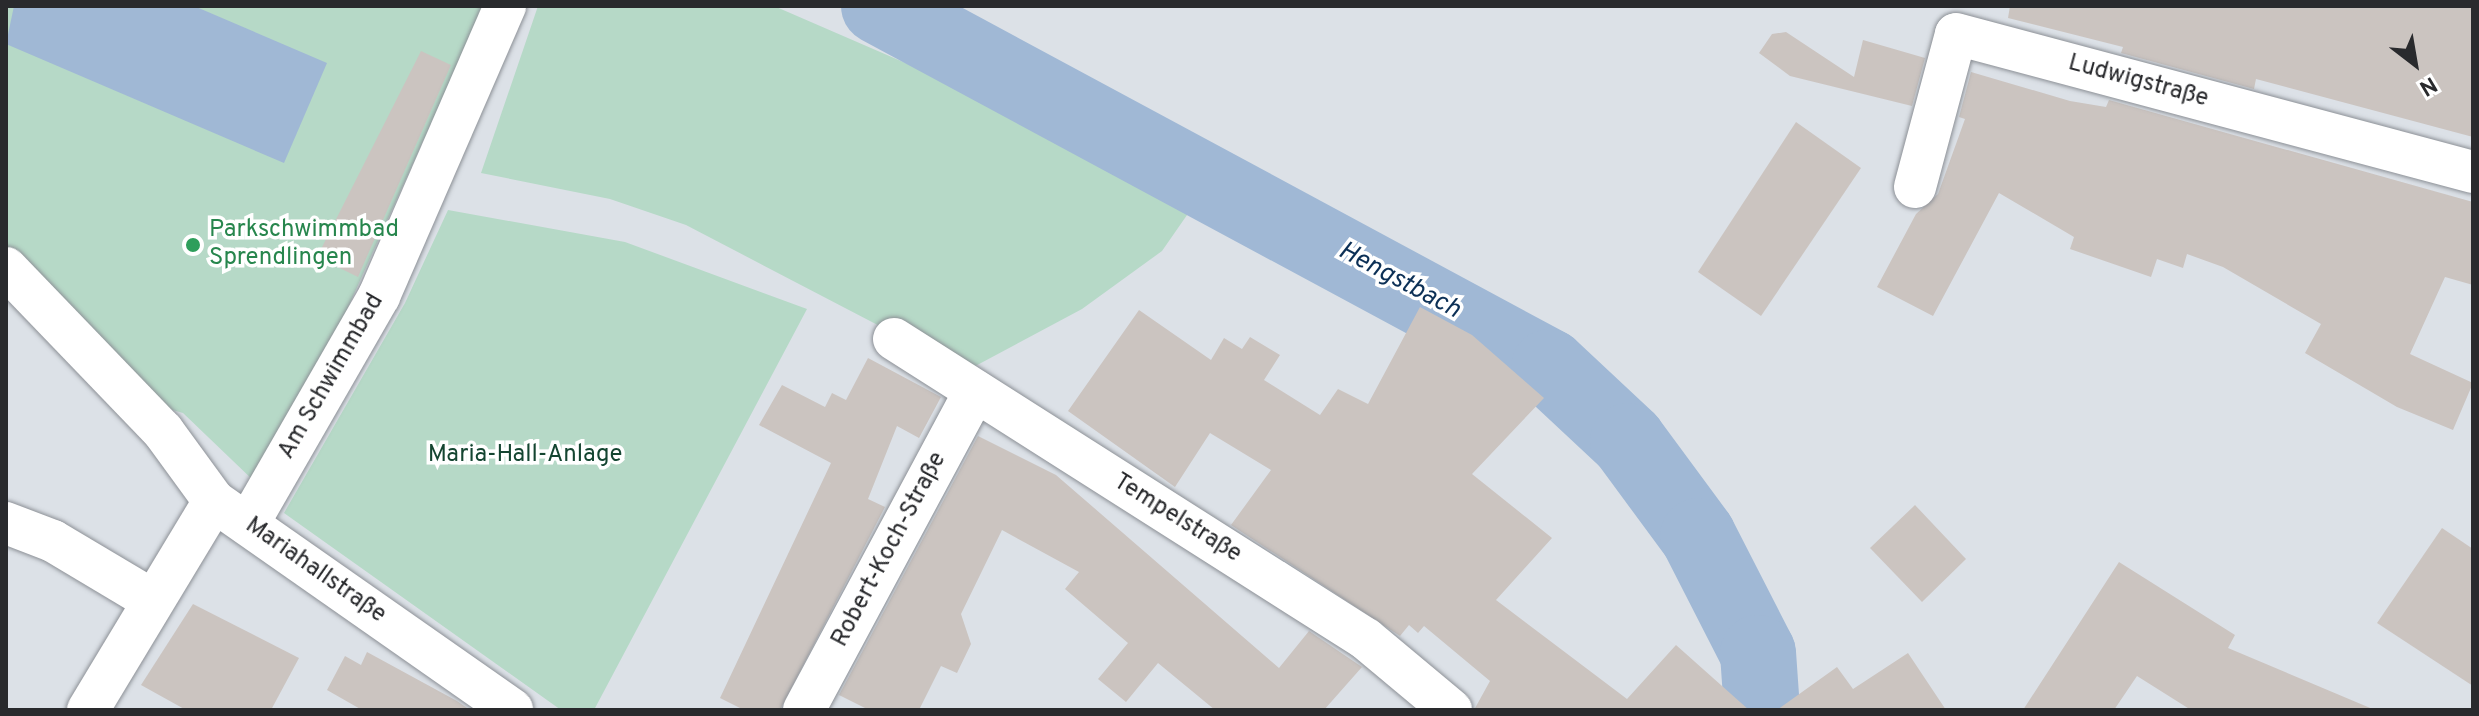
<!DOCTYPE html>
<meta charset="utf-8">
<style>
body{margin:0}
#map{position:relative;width:2479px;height:716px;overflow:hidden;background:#dce1e7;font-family:Overpass,sans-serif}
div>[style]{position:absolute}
.green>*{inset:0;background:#b6d9c7}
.water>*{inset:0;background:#a0b8d5}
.river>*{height:76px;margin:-38px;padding:0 38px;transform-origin:38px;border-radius:38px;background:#a0b8d5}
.building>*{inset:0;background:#cbc4c0}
.roads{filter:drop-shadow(0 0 2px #8c9096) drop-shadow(0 0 2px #8c9096)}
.street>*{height:42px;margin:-21px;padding:0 21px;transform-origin:21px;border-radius:21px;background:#fff}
.dots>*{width:22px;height:22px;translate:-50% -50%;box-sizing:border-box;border:4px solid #fff;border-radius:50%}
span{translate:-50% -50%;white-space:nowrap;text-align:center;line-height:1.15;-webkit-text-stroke:7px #fff;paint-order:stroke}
.street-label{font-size:24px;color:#292a2d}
.leisure-label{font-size:24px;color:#27864d}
.left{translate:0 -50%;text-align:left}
.park-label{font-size:24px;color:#144531}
.water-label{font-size:26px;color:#0c3056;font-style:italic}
.frame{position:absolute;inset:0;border:8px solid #292a2d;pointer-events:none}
.north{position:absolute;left:2375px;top:24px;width:80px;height:80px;-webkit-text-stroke:6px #fff;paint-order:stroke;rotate:149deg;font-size:22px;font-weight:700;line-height:32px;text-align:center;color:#292a2d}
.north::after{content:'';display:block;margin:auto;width:28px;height:36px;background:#292a2d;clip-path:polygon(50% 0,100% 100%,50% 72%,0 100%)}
</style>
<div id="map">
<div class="green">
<i style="clip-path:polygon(6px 6px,484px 6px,280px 458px,257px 484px,183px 413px,162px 407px,6px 249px)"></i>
<i style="clip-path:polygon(538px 6px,774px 6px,1203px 192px,1162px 251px,1082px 309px,966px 371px,686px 225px,610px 199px,481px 173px)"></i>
<i style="clip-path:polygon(448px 210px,625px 242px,807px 309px,594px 710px,561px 710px,284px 513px,405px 303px)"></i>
</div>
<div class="water">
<i style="clip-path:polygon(14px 6px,194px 6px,327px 63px,284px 163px,6px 44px)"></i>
</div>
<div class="river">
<i style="left:879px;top:6px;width:761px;rotate:28.32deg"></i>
<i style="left:1549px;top:367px;width:108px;rotate:43.1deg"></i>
<i style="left:1628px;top:441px;width:118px;rotate:53.6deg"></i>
<i style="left:1698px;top:536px;width:131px;rotate:62.9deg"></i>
<i style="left:1758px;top:653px;width:57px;rotate:86deg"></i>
</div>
<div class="building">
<i style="clip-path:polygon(2010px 6px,2473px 6px,2473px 137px,2256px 79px,2254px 89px,2121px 53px,2123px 47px,2008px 18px)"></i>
<i style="clip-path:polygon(1786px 32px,1854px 77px,1863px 40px,1925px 58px,1912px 106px,1790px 76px,1759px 53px,1772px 34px)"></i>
<i style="clip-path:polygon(421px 51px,451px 65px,358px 277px,317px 257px)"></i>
<i style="clip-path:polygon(1971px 72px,2070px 101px,2106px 107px,2109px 100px,2473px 202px,2473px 285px,2445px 277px,2410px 354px,2473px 383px,2453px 430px,2397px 407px,2305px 353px,2321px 324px,2223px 267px,2187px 254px,2183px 268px,2157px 259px,2151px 277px,2070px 249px,2074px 237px,1999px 193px,1933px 316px,1877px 287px,1916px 214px,1938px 194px,1965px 119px,1959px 117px)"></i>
<i style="clip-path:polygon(1796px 122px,1861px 168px,1761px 316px,1698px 272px)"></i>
<i style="clip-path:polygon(1420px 307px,1472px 335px,1544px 398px,1472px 474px,1552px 538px,1496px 600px,1627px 699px,1676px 645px,1749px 710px,1474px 710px,1490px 681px,1424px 626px,1418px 633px,1409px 625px,1400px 636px,1231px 525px,1271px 470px,1210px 433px,1175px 487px,1068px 411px,1139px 310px,1211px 360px,1224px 338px,1242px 349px,1250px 337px,1280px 355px,1264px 380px,1320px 415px,1338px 389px,1368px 404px)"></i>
<i style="clip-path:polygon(868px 358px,941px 397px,919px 438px,897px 426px,868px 499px,885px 507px,780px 710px,744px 710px,720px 698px,831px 463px,759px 425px,782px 385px,825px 407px,832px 393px,846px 400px)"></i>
<i style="clip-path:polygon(978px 436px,1056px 475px,1279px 668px,1309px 631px,1362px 667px,1324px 710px,1215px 710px,1158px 663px,1126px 702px,1098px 679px,1128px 643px,1065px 589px,1079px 572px,1002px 530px,961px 614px,971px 644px,957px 673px,941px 666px,919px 710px,869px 710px,839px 695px)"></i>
<i style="clip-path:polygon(1915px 505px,1966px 559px,1922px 602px,1870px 548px)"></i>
<i style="clip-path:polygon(2442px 528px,2473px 549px,2473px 686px,2377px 623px)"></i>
<i style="clip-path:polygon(2119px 562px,2235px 635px,2228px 648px,2375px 710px,2191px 710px,2137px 676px,2114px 710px,2023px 710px)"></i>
<i style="clip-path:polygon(193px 604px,299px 658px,271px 710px,186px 710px,141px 685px)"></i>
<i style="clip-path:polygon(367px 652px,457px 701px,470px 710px,362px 710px,327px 690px,345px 656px,361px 665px)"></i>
<i style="clip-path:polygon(1908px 653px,1946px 710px,1777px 710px,1837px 667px,1853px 689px)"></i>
</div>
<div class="roads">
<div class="street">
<i style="left:1915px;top:187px;width:158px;rotate:-75deg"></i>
<i style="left:1956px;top:34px;width:535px;rotate:14.95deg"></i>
<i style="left:6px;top:268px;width:226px;rotate:46.1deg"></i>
<i style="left:163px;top:431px;width:87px;rotate:53.9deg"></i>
<i style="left:214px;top:501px;width:364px;rotate:35deg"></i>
<i style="left:894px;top:339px;width:559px;rotate:32.44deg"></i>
<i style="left:1366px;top:639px;width:111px;rotate:39.9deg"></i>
<i style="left:6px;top:523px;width:50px;rotate:21deg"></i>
<i style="left:53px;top:541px;width:115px;rotate:30.8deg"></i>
<i style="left:248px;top:524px;width:263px;rotate:-60.1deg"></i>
<i style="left:379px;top:296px;width:316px;rotate:-66.5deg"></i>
<i style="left:88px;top:710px;width:244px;rotate:-58.9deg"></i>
<i style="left:804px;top:710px;width:362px;rotate:-61.8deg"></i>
</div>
</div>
<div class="dots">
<i style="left:193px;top:245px;background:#2e9e5b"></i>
</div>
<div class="street-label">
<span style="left:2138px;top:82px;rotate:15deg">Ludwigstraße</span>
<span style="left:332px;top:377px;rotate:-60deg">Am Schwimmbad</span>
<span style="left:1177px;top:519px;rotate:32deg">Tempelstraße</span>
<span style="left:890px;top:550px;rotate:-62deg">Robert-Koch-Straße</span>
<span style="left:315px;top:571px;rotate:35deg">Mariahallstraße</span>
</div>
<div class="leisure-label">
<span class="left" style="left:209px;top:245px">Parkschwimmbad<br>Sprendlingen</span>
</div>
<div class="park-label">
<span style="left:525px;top:456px">Maria-Hall-Anlage</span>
</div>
<div class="water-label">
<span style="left:1399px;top:281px;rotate:28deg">Hengstbach</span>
</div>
<div class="frame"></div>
<div class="north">N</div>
</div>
